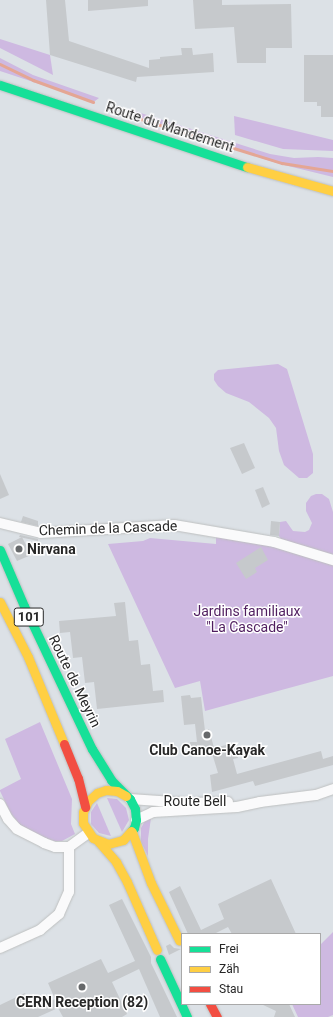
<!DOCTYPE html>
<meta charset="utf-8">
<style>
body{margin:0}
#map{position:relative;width:333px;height:1017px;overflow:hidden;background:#dce1e6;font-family:Roboto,sans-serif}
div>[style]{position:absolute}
.green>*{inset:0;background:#ceb9e1}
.stream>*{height:3px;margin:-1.5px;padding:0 1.5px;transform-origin:1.5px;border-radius:1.5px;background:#e4a694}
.building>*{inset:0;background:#c6c9cc}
.roads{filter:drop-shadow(0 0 1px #bec0c0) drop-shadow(0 0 1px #bec0c0)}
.street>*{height:10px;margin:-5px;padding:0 5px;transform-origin:5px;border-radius:5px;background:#fafafb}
.fast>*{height:9px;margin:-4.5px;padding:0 4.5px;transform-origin:4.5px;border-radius:4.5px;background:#16e098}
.slow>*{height:9px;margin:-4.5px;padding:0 4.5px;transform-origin:4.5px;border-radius:4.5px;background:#ffcf43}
.jam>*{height:9px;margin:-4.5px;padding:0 4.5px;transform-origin:4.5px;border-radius:4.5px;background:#f24e42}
.dots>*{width:11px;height:11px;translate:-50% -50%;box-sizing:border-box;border:2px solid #fff;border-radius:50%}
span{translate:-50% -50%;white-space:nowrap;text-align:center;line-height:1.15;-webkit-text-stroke:3px #fff;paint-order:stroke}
.shield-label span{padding:1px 3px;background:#fff;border:1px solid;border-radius:3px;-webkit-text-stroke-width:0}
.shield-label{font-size:13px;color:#272727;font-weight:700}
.street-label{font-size:14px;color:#272727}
.poi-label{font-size:14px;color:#272727;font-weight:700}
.left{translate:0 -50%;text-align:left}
.park-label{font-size:14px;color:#4f1d5f}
.legend{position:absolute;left:181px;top:933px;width:140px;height:72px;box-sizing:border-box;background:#fff;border:1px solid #a9a9a9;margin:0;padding:5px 7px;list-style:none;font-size:12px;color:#272727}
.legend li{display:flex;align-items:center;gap:8px;height:20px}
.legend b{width:20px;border:1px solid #a9a9a9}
</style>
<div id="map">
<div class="green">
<i style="clip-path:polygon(0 39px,50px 55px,53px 75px,0 48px)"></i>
<i style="clip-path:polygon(0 58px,33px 75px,99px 98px,95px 101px,91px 101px,0 71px)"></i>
<i style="clip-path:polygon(128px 109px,270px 154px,294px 158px,318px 157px,333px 158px,333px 177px,280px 164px,180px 132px,137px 117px,127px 111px)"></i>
<i style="clip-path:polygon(234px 116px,333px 140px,333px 151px,283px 149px,235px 135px)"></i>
<i style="clip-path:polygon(278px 364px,287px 369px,313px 454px,313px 473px,307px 478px,299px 478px,284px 465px,279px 451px,276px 428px,269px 418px,249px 402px,226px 393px,218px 386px,214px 380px,214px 374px,218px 370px)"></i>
<i style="clip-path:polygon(316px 494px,322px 494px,329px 499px,333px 512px,333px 556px,281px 539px,279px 536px,280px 522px,286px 521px,293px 531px,305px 532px,309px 530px,312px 523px,306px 511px,306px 503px,311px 496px)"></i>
<i style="clip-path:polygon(216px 534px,260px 542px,333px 563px,333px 676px,205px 711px,200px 681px,175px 688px,108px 544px,143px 541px,150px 538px,216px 544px)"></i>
<i style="clip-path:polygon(40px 722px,72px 799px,71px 824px,75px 834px,62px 841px,54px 841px,41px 837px,19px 824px,10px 812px,0 791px,0 790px,21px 779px,5px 739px)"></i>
<i style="clip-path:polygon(107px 798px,117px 799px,126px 808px,129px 820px,122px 832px)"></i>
<i style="clip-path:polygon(97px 803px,111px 836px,99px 833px,91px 824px,91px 812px)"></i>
<i style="clip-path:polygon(151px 818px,148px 839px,148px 856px,141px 842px,141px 828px,145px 821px)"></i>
<i style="clip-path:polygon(333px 932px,333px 1015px,328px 1017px,298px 1017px,292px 1004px,320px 1004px,320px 945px)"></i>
</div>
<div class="stream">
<i style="left:0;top:64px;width:37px;rotate:26deg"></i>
<i style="left:33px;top:80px;width:64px;rotate:20.1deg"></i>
<i style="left:134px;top:117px;width:155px;rotate:17.3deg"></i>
<i style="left:282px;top:163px;width:52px;rotate:8.9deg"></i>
</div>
<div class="building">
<i style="clip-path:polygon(46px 0,65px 0,69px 41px,149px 68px,149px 60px,160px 59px,160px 57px,182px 55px,181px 48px,192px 48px,193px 55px,213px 53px,214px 72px,137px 77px,136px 82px,50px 55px)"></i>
<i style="clip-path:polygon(88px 0,148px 0,148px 6px,88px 11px)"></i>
<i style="clip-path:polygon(193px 0,222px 0,222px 5px,291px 4px,292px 48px,266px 48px,266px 63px,237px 63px,234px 27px,195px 29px)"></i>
<i style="clip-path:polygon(304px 55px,333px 55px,333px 117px,321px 117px,321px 106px,317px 106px,317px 102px,304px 102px)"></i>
<i style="clip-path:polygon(244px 443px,255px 468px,242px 474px,230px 448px)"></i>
<i style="clip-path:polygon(0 474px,9px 495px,0 499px)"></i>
<i style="clip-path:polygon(263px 487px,270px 504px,262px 508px,255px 490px)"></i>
<i style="clip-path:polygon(23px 516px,38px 521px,38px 526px,21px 522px)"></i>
<i style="clip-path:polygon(271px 521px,280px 522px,279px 536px,270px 535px)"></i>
<i style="clip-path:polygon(20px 535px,38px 539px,38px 541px,19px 537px)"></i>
<i style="clip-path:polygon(22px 537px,31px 555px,17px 561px,8px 544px)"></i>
<i style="clip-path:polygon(261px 547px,268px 560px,255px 568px,257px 572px,246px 579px,236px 563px)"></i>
<i style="clip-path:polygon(125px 602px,129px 641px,138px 640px,141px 665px,150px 664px,153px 691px,163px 690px,164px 702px,97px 709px,94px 682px,85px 683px,82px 657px,73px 658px,70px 632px,60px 633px,59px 621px,116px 616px,114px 603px)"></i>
<i style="clip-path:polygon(190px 695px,191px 698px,201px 697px,205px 731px,209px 729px,214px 748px,234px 743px,238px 758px,233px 759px,237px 774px,321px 751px,323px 759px,333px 756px,333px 765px,255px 786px,253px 781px,212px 792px,210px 775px,218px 773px,211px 750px,191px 752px,190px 742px,197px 742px,195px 724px,184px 725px,181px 696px)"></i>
<i style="clip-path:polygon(271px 879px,296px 934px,232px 934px,228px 927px,214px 934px,188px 934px,169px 892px,180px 886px,201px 930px,224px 919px,218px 904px)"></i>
<i style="clip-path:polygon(122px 899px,151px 957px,151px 963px,177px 1017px,160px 1017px,139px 969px,112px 982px,127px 1014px,122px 1017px,63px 1017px,58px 1008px,38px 1017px,0 1017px,0 1005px,25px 993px,33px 1009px,55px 999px,48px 983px,101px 959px,108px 973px,135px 961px,109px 905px)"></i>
<i style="clip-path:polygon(170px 944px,174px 948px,181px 949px,169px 955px,166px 946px)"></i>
<i style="clip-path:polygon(261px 1004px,289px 1004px,295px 1017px,274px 1017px,276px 1011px)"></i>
</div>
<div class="roads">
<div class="street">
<i style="left:0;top:523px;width:42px;rotate:13.7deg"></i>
<i style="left:41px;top:533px;width:133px;rotate:-3.4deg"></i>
<i style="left:174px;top:525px;width:101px;rotate:9.6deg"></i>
<i style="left:274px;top:542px;width:62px;rotate:17deg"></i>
<i style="left:130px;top:799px;width:58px;rotate:3.9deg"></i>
<i style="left:188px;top:803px;width:40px;rotate:-1.4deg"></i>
<i style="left:0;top:804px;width:17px;rotate:62deg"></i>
<i style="left:8px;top:819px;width:13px;rotate:48deg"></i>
<i style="left:17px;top:829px;width:30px;rotate:27deg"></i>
<i style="left:44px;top:843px;width:12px;rotate:20deg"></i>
<i style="left:55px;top:847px;width:14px"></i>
<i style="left:69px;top:847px;width:24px;rotate:-36deg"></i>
<i style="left:136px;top:820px;width:19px;rotate:-25deg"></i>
<i style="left:153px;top:812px;width:84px;rotate:-3.4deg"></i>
<i style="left:237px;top:807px;width:24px;rotate:-12deg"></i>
<i style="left:260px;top:802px;width:56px;rotate:-7.1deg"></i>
<i style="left:316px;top:795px;width:18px;rotate:-19deg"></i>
<i style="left:0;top:948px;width:44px;rotate:-24.2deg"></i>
<i style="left:40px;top:930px;width:25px;rotate:-40deg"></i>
<i style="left:59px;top:914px;width:24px;rotate:-66deg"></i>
<i style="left:69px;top:892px;width:45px;rotate:-90deg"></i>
</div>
<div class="fast">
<i style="left:0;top:85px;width:260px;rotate:18.4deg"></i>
<i style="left:0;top:550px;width:61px;rotate:66.8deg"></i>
<i style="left:24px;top:606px;width:158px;rotate:64.6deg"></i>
<i style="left:92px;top:749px;width:36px;rotate:58deg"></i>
<i style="left:111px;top:780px;width:27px;rotate:45deg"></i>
<i style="left:130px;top:799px;width:11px;rotate:63deg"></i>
<i style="left:135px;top:809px;width:11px;rotate:85deg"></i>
<i style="left:136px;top:820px;width:8px;rotate:104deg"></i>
<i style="left:134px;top:828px;width:4px;rotate:135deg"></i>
<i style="left:160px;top:959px;width:64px;rotate:65deg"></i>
</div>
<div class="slow">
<i style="left:247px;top:167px;width:89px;rotate:15.6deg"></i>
<i style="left:0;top:602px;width:62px;rotate:63deg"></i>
<i style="left:28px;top:657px;width:94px;rotate:67.5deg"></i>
<i style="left:126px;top:796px;width:10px;rotate:-151deg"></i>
<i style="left:117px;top:791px;width:11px;rotate:-175deg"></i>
<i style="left:106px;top:790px;width:9px;rotate:162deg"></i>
<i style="left:97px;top:793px;width:12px;rotate:138deg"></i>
<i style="left:88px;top:801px;width:12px;rotate:114deg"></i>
<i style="left:83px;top:812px;width:11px;rotate:90deg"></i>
<i style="left:83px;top:823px;width:18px;rotate:56deg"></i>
<i style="left:93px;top:838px;width:16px;rotate:22deg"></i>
<i style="left:108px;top:844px;width:16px;rotate:-15deg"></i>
<i style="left:123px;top:840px;width:12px;rotate:-48deg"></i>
<i style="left:132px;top:832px;width:54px;rotate:69.6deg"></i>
<i style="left:151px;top:883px;width:64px;rotate:63.8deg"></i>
<i style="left:98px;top:841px;width:28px;rotate:49deg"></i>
<i style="left:116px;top:862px;width:23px;rotate:61deg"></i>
<i style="left:127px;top:882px;width:74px;rotate:66.2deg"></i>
</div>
<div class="jam">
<i style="left:64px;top:744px;width:37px;rotate:68deg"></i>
<i style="left:78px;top:778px;width:30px;rotate:76deg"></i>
<i style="left:210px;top:1004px;width:15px;rotate:62deg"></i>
</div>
</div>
<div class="dots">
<i style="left:19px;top:549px;background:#66686a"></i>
<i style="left:207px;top:735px;background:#66686a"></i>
<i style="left:82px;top:987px;background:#66686a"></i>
</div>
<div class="shield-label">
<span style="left:29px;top:617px">101</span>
</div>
<div class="street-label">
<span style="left:170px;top:127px;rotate:18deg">Route du Mandement</span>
<span style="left:108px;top:528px;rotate:-2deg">Chemin de la Cascade</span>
<span style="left:75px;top:681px;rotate:64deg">Route de Meyrin</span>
<span style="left:195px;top:801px">Route Bell</span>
</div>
<div class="poi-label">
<span class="left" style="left:27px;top:549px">Nirvana</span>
<span style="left:207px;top:750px">Club Canoe-Kayak</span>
<span style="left:82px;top:1002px">CERN Reception (82)</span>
</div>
<div class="park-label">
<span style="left:247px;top:619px">Jardins familiaux<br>"La Cascade"</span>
</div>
<ul class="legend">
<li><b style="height:5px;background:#16e098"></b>Frei</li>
<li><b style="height:5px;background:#ffcf43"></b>Zäh</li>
<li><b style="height:5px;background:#f24e42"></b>Stau</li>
</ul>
</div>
